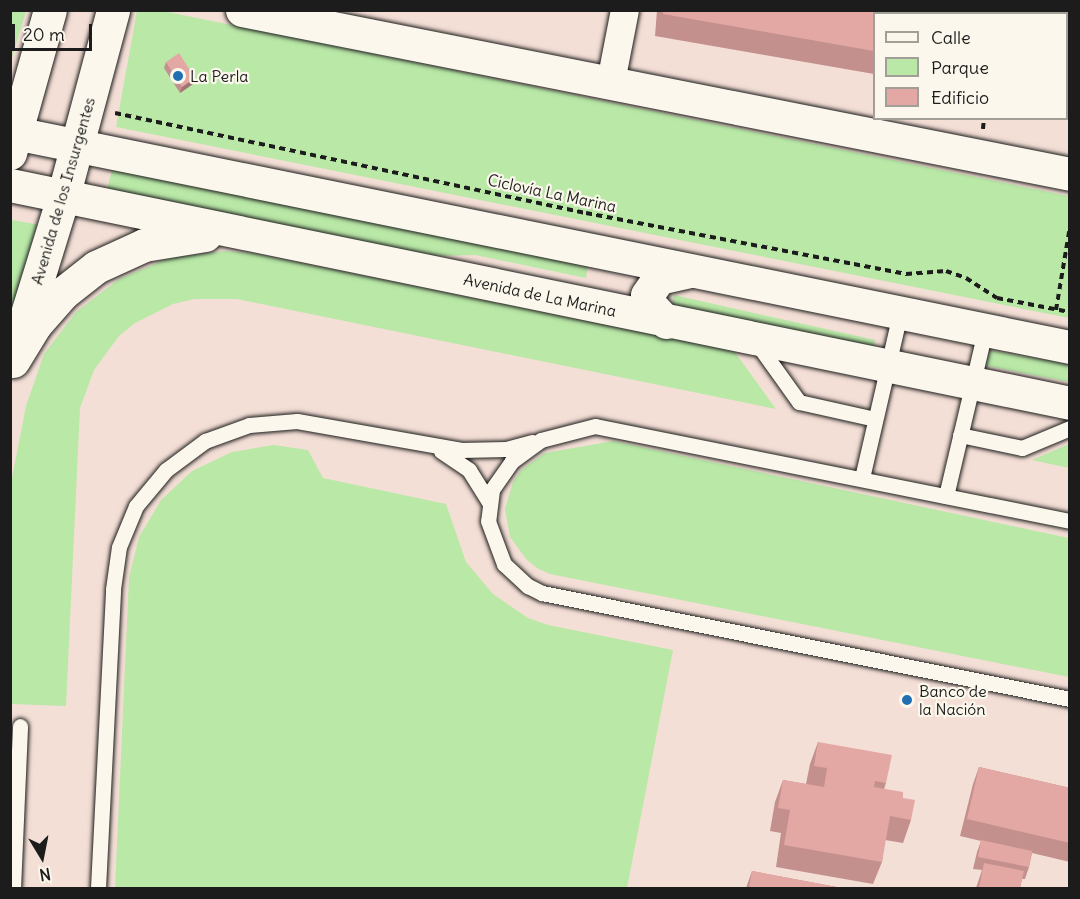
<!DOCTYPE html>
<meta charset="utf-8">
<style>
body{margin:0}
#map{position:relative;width:1080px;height:899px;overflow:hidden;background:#f4dfd6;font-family:Delius,sans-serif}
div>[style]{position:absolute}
.green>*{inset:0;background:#b9e8a7}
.path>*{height:4px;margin-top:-2px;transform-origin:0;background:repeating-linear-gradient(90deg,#1c1c1c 0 6px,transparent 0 10.5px)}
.roads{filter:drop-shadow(0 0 2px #1c1c1c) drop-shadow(0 0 2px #1c1c1c)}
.service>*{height:15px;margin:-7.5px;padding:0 7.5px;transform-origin:7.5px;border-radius:7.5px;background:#fbf7ec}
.minor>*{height:28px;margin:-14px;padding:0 14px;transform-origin:14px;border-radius:14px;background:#fbf7ec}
.secondary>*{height:33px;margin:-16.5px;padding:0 16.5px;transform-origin:16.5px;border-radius:16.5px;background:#fbf7ec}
.primary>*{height:33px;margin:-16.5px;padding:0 16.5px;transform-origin:16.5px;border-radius:16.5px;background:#fbf7ec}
.wall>*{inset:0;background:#c3908d}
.shaded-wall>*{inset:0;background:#9f7673}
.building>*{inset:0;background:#e3a8a4}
.dots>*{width:16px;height:16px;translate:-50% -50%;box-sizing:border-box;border:3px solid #fbf7ec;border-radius:50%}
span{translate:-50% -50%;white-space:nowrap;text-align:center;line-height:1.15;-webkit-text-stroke:4.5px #fbf7ec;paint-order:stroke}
.poi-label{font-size:16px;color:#1c1c1c}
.left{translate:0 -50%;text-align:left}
.street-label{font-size:16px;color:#1c1c1c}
.frame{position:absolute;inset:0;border:12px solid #1c1c1c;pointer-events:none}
.legend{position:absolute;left:873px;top:12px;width:195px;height:108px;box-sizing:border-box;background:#fbf7ec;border:2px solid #a29f99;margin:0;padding:8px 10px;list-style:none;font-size:18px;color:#1c1c1c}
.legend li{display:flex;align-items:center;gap:12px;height:30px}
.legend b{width:30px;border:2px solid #a29f99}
.north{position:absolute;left:12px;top:827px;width:60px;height:60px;-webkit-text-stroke:4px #fbf7ec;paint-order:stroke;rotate:170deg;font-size:16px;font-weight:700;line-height:24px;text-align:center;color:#1c1c1c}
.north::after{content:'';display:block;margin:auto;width:21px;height:27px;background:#1c1c1c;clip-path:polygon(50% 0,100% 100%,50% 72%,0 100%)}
.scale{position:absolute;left:12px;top:24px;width:80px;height:27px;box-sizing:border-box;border:3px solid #1c1c1c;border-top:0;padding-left:8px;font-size:18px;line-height:21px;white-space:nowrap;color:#1c1c1c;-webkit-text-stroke:4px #fbf7ec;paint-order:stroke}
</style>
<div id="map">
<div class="green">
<i style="clip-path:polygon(11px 10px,26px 11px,11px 61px,10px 11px)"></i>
<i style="clip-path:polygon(137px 11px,163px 11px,1069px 196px,1069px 318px,116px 127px)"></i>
<i style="clip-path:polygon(113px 166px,588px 264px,586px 278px,475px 255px,424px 256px,106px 194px)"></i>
<i style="clip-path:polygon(12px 220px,40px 225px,11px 325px,10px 223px)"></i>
<i style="clip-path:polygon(224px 251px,252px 253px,734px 351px,776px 409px,237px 299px,194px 299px,173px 304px,135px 323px,119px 336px,94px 370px,80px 408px,66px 706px,11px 704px,11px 483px,26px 406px,44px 354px,76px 312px,119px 279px,169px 258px)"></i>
<i style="clip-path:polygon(674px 295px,875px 340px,872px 354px,671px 311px)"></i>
<i style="clip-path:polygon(988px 350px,1069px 364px,1069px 382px,987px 366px,983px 362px)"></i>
<i style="clip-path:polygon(613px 441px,1069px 538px,1069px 677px,550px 574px,537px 568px,526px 559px,510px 537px,505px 509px,513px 482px,521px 470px,545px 453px)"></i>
<i style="clip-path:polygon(1069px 444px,1069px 468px,1032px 460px)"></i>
<i style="clip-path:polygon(274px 445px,308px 450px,323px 478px,446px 504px,466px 562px,493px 594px,528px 618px,548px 625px,673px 650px,627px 888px,115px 888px,129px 578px,139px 537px,161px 500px,192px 471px,232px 452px)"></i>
</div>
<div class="path">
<i style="left:1001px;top:14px;width:4px;rotate:-90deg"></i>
<i style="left:115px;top:113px;width:481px;rotate:12deg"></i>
<i style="left:586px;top:213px;width:326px;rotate:10.8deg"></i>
<i style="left:906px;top:274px;width:40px;rotate:-4.3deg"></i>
<i style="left:946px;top:271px;width:21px;rotate:19deg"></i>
<i style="left:966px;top:278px;width:37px;rotate:33deg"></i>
<i style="left:997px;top:298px;width:74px;rotate:10.9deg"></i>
<i style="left:983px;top:129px;width:11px;rotate:-85deg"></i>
<i style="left:1056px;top:310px;width:85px;rotate:-80.5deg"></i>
</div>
<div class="roads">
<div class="service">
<i style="left:756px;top:342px;width:74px;rotate:54.4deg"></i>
<i style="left:799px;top:402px;width:78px;rotate:12.6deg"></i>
<i style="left:960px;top:435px;width:63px;rotate:11.8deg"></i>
<i style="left:1022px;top:448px;width:52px;rotate:-22.6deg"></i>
<i style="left:441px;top:451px;width:34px;rotate:34deg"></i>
<i style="left:469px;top:470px;width:38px;rotate:58deg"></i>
<i style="left:862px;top:478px;width:168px;rotate:-77deg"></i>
<i style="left:946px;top:496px;width:170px;rotate:-76.7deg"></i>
<i style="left:1070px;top:521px;width:484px;rotate:-168.7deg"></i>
<i style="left:595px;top:426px;width:56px;rotate:165.5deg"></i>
<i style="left:541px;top:440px;width:36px;rotate:144deg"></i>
<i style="left:512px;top:461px;width:35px;rotate:125deg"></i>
<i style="left:492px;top:490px;width:31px;rotate:97deg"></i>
<i style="left:488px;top:521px;width:46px;rotate:69.6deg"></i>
<i style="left:504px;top:564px;width:33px;rotate:43deg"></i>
<i style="left:528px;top:586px;width:16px;rotate:27deg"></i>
<i style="left:542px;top:593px;width:539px;rotate:11.35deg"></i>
<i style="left:13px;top:888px;width:162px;rotate:-87.5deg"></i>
<i style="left:98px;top:888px;width:299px;rotate:-87.1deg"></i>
<i style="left:113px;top:589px;width:42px;rotate:-81.9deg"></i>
<i style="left:119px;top:547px;width:44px;rotate:-67.5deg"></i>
<i style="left:136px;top:506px;width:47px;rotate:-50.2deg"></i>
<i style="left:166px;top:470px;width:49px;rotate:-36.6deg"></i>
<i style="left:205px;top:441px;width:47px;rotate:-20deg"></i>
<i style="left:249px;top:425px;width:48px;rotate:-4.8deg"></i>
<i style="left:297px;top:421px;width:167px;rotate:10deg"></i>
<i style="left:461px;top:450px;width:45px;rotate:-1.3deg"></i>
<i style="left:506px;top:449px;width:27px;rotate:-15deg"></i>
</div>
<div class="minor">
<i style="left:1052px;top:10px;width:18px;rotate:13deg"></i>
<i style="left:611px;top:82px;width:73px;rotate:-79deg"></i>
</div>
<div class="secondary">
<i style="left:242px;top:10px;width:844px;rotate:11.2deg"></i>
<i style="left:10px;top:153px;width:148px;rotate:-74.4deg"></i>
<i style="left:16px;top:349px;width:159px;rotate:-72.8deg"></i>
<i style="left:63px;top:197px;width:194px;rotate:-75deg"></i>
</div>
<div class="primary">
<i style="left:10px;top:132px;width:1082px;rotate:11.47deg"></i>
<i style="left:10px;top:185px;width:1082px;rotate:11.62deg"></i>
<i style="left:666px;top:322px;width:23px;rotate:-133deg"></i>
<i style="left:650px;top:305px;width:10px;rotate:-107deg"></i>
<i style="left:647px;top:295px;width:21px;rotate:-55deg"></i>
<i style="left:659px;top:278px;width:32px;rotate:-13deg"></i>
<i style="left:13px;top:361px;width:42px;rotate:-58.6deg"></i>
<i style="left:35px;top:325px;width:43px;rotate:-48.8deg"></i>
<i style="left:63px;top:293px;width:42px;rotate:-38.2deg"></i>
<i style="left:96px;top:267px;width:53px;rotate:-24.6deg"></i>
<i style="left:144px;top:245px;width:62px;rotate:-9.3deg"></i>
</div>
</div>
<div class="wall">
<i style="clip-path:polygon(657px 10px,979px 10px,874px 14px,874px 74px,655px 36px)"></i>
<i style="clip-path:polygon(1066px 26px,1070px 26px,1070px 118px,1066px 117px)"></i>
<i style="clip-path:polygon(166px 62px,193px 84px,180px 93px,164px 68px)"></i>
<i style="clip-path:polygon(818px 742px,886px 783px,884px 789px,903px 798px,911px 820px,903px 843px,885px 840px,882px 862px,873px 884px,776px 867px,781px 833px,770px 831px,775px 802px,783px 780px,806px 784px,810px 764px)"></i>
<i style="clip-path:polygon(979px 767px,1070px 788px,1070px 862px,1032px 853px,1029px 867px,1025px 879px,1022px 879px,1020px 888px,976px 888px,982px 870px,973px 869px,977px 852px,981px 841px,960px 836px,973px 784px)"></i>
<i style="clip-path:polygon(752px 871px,842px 888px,746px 888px)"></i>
</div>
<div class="shaded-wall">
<i style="clip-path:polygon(195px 78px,193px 84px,180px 93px,182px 87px)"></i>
</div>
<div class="building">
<i style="clip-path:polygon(663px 10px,979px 10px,978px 14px,874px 14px,874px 51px,663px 14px)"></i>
<i style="clip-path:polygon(1066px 26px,1070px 26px,1070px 94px,1066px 93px)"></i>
<i style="clip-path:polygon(179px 53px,195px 78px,182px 87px,166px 62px)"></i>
<i style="clip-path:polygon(818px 742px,892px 755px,886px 783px,875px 781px,874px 787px,903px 792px,903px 798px,915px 800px,911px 820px,890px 816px,882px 862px,784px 845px,790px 810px,778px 808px,783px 780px,824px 787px,827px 768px,814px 766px)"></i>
<i style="clip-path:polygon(979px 767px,1070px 788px,1070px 843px,967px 819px)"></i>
<i style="clip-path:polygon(981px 840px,1032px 851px,1029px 867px,978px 857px)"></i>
<i style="clip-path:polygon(984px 863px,1024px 871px,1020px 888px,979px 888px)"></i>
<i style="clip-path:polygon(752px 871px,842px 888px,749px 888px)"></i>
</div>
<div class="dots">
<i style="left:178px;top:76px;background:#1f6fb2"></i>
<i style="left:907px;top:700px;background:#1f6fb2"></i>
</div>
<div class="poi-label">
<span class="left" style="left:190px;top:76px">La Perla</span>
<span class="left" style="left:919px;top:700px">Banco de<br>la Nación</span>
</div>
<div class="street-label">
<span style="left:63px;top:191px;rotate:-74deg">Avenida de los Insurgentes</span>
<span style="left:552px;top:193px;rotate:12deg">Ciclovía La Marina</span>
<span style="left:540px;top:295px;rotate:12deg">Avenida de La Marina</span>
</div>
<div class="frame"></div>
<ul class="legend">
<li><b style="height:8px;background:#fbf7ec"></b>Calle</li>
<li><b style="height:16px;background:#b9e8a7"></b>Parque</li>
<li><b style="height:16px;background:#e3a8a4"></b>Edificio</li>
</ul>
<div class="north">N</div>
<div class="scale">20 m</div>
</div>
